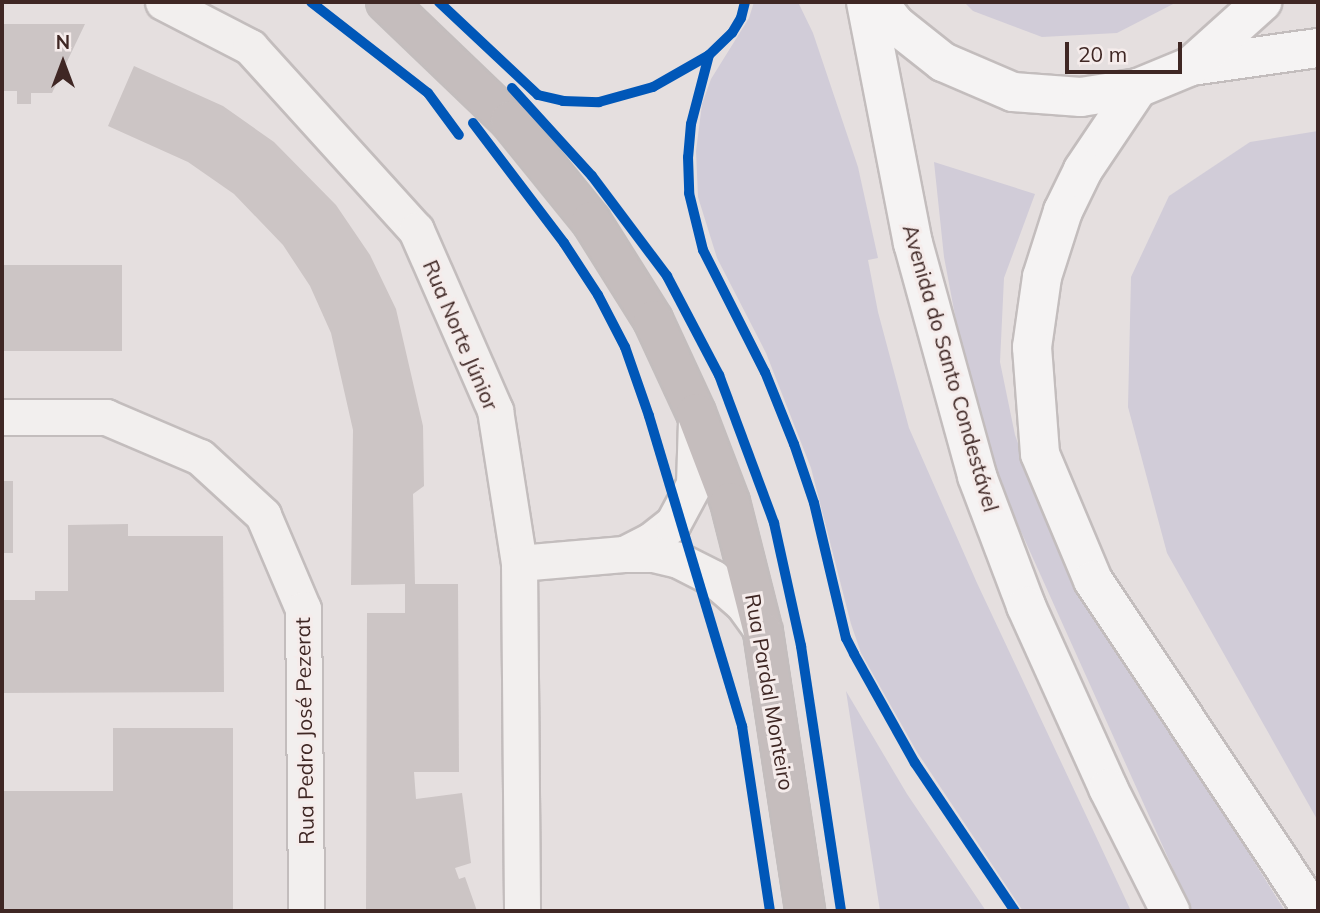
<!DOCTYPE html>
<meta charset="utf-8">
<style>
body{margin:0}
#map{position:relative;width:1320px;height:913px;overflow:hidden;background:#e5dfdf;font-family:Mulish,sans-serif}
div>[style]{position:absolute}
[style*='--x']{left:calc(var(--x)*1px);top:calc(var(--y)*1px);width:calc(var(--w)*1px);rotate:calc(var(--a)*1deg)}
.green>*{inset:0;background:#d1ccd8}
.building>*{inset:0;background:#ccc5c5}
.roads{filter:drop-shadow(2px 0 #c3bdbd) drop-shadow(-2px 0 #c3bdbd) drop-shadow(0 2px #c3bdbd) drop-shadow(0 -2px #c3bdbd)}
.street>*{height:35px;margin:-17.5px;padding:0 17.5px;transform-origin:17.5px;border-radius:17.5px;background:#f2efee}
.secondary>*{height:38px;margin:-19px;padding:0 19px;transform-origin:19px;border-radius:19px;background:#c5bdbd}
.primary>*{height:38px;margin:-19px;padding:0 19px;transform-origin:19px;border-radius:19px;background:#f5f3f3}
.highway>*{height:38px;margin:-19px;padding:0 19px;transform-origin:19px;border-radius:19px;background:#f5f3f3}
.cycleway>*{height:10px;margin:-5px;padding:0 5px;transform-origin:5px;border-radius:5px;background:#0057b8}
span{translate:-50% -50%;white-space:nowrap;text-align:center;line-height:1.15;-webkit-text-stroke:6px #f5eceb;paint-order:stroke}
.street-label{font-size:21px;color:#3f2724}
.frame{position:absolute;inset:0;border:4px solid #3f2724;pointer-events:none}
.north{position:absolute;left:28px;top:28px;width:70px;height:70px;-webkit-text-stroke:5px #f5eceb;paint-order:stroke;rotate:0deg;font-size:19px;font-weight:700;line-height:28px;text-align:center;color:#3f2724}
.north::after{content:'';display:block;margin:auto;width:24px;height:32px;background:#3f2724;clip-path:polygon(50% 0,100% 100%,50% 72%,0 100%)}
.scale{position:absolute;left:1065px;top:42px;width:117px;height:32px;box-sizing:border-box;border:4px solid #3f2724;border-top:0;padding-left:9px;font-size:21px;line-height:24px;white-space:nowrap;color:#3f2724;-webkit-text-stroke:5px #f5eceb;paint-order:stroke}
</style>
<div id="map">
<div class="green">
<div style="clip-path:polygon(754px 2px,798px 2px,813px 33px,858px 167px,878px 258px,868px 260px,878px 312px,909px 428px,977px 583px,1131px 911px,1023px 911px,917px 752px,861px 653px,851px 624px,811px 468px,766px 353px,717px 258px,698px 197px,696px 151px,702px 104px,711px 79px,749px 18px)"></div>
<div style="clip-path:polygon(964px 2px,1177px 2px,1117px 33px,1042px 37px,973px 11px)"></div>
<div style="clip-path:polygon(1318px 131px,1318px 821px,1167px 553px,1128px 407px,1131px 277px,1169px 196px,1250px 142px)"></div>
<div style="clip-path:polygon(934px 162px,1035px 194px,1004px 278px,1000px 362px,1015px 435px,1054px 541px,1285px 911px,1192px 911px,995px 474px,964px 363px,944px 257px)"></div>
<div style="clip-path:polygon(846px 691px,907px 794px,986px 911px,880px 911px)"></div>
</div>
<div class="building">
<div style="clip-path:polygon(2px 24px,85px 24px,52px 93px,31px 93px,31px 104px,17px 104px,17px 91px,2px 91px)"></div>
<div style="clip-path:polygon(134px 66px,223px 106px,274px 142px,336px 205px,370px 255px,396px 309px,423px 426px,424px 486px,413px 494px,415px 584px,458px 584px,459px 772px,414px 772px,416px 799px,462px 793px,471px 863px,455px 868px,459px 879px,465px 877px,477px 911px,366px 911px,367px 613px,405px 613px,405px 584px,351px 585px,353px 430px,331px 333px,310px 286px,283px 245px,234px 194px,188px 162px,108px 126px)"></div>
<div style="clip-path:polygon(2px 265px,122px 265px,122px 351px,2px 351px)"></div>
<div style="clip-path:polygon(2px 481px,13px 481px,13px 553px,2px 553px)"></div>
<div style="clip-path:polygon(128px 524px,128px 536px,223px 536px,224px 692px,2px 693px,2px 600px,35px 600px,35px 591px,68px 591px,68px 525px)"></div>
<div style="clip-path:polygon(113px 728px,233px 728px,233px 911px,2px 911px,2px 791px,113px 791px)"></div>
</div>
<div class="roads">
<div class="street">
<div style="--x:163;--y:2;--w:98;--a:27.3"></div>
<div style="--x:250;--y:47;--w:247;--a:47.8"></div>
<div style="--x:416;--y:230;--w:197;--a:66.3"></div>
<div style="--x:495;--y:410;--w:155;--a:81.1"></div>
<div style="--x:519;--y:563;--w:348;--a:89.5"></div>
<div style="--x:2;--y:417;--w:104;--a:0"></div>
<div style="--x:106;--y:417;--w:102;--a:23.1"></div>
<div style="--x:200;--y:457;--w:86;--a:42.6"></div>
<div style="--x:263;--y:515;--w:102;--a:66.9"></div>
<div style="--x:303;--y:609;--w:302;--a:89.4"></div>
<div style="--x:624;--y:554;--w:29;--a:-27"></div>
<div style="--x:650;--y:541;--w:29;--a:-38"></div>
<div style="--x:673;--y:523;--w:44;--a:-61.7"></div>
<div style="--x:694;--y:484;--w:65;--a:-88.2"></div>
<div style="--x:519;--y:563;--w:105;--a:-4.9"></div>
<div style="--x:624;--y:554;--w:29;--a:0"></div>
<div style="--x:653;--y:554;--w:26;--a:13"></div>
<div style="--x:678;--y:560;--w:39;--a:27"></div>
<div style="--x:713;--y:578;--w:38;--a:41"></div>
<div style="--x:742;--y:603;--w:36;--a:54"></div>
</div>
<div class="secondary">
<div style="--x:386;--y:2;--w:172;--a:43.8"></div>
<div style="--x:510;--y:121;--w:129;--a:51"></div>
<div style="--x:591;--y:221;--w:117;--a:57.9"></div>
<div style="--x:653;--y:320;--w:102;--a:65.2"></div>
<div style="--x:696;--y:413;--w:95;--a:69.1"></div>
<div style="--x:730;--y:502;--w:134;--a:75.8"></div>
<div style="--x:763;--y:632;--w:282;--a:81.4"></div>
</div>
<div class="primary">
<div style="--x:1191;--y:66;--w:128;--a:-8.1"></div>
</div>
<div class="highway">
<div style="--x:866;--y:2;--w:246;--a:79"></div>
<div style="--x:913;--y:243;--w:242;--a:74.6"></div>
<div style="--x:977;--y:476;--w:139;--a:69.3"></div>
<div style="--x:1026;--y:606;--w:200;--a:65.7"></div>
<div style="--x:1108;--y:788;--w:138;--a:63.2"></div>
<div style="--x:878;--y:2;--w:28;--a:52"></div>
<div style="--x:895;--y:24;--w:61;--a:38.4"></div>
<div style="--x:943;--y:62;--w:76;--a:23.2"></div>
<div style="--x:1013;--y:92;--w:68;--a:4.2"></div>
<div style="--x:1081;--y:97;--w:58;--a:-9"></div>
<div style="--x:1138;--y:88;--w:57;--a:-22.5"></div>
<div style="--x:1191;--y:66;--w:96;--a:-42"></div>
<div style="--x:1138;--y:88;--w:99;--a:123.9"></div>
<div style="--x:1083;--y:170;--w:46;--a:116"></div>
<div style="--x:1063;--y:211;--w:69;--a:107.7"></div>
<div style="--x:1042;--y:277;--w:71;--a:98.1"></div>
<div style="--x:1032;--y:347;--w:107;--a:85.7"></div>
<div style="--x:1040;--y:454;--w:137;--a:67.2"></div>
<div style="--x:1093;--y:580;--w:397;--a:56.4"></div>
</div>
</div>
<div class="cycleway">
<div style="--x:311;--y:2;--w:148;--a:37.9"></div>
<div style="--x:428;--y:93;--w:52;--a:53.6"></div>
<div style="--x:439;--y:2;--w:136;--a:43.2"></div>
<div style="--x:538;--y:95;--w:26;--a:13"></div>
<div style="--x:563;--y:101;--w:36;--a:2"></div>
<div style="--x:599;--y:102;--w:56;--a:-15.5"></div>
<div style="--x:653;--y:87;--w:64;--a:-29.7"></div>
<div style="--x:709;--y:55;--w:32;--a:-44"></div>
<div style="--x:732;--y:33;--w:17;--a:-59"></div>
<div style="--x:741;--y:18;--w:16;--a:-76"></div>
<div style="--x:709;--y:55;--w:71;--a:104.6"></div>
<div style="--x:691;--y:124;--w:33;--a:95"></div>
<div style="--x:688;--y:157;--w:36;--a:88"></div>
<div style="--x:689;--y:193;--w:59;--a:76.2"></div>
<div style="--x:703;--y:250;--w:137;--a:63.1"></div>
<div style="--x:765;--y:372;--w:78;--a:68.1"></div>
<div style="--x:794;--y:444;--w:62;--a:71.3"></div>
<div style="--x:814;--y:503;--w:139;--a:76.7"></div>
<div style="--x:846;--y:638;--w:18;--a:63"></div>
<div style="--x:854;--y:654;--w:125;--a:60.8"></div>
<div style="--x:915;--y:763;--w:179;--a:56"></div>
<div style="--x:512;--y:88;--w:119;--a:47.7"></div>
<div style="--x:592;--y:176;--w:125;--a:53.1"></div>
<div style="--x:667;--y:276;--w:112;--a:62.3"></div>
<div style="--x:719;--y:375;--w:158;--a:69.6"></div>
<div style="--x:774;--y:523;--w:126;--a:77.6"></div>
<div style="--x:801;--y:646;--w:268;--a:81.4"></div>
<div style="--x:473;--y:123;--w:151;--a:52.8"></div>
<div style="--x:564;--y:243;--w:62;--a:56.8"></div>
<div style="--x:598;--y:295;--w:59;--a:62.6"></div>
<div style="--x:625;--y:347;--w:73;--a:70.8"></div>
<div style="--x:649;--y:416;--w:324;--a:73.3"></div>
<div style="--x:742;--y:726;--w:187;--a:81.4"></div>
</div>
<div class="street-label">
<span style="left:461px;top:335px;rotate:67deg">Rua Norte Júnior</span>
<span style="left:951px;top:368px;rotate:74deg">Avenida do Santo Condestável</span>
<span style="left:770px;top:692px;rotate:80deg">Rua Pardal Monteiro</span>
<span style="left:304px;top:731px;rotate:-91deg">Rua Pedro José Pezerat</span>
</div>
<div class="frame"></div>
<div class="north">N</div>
<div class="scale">20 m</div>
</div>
